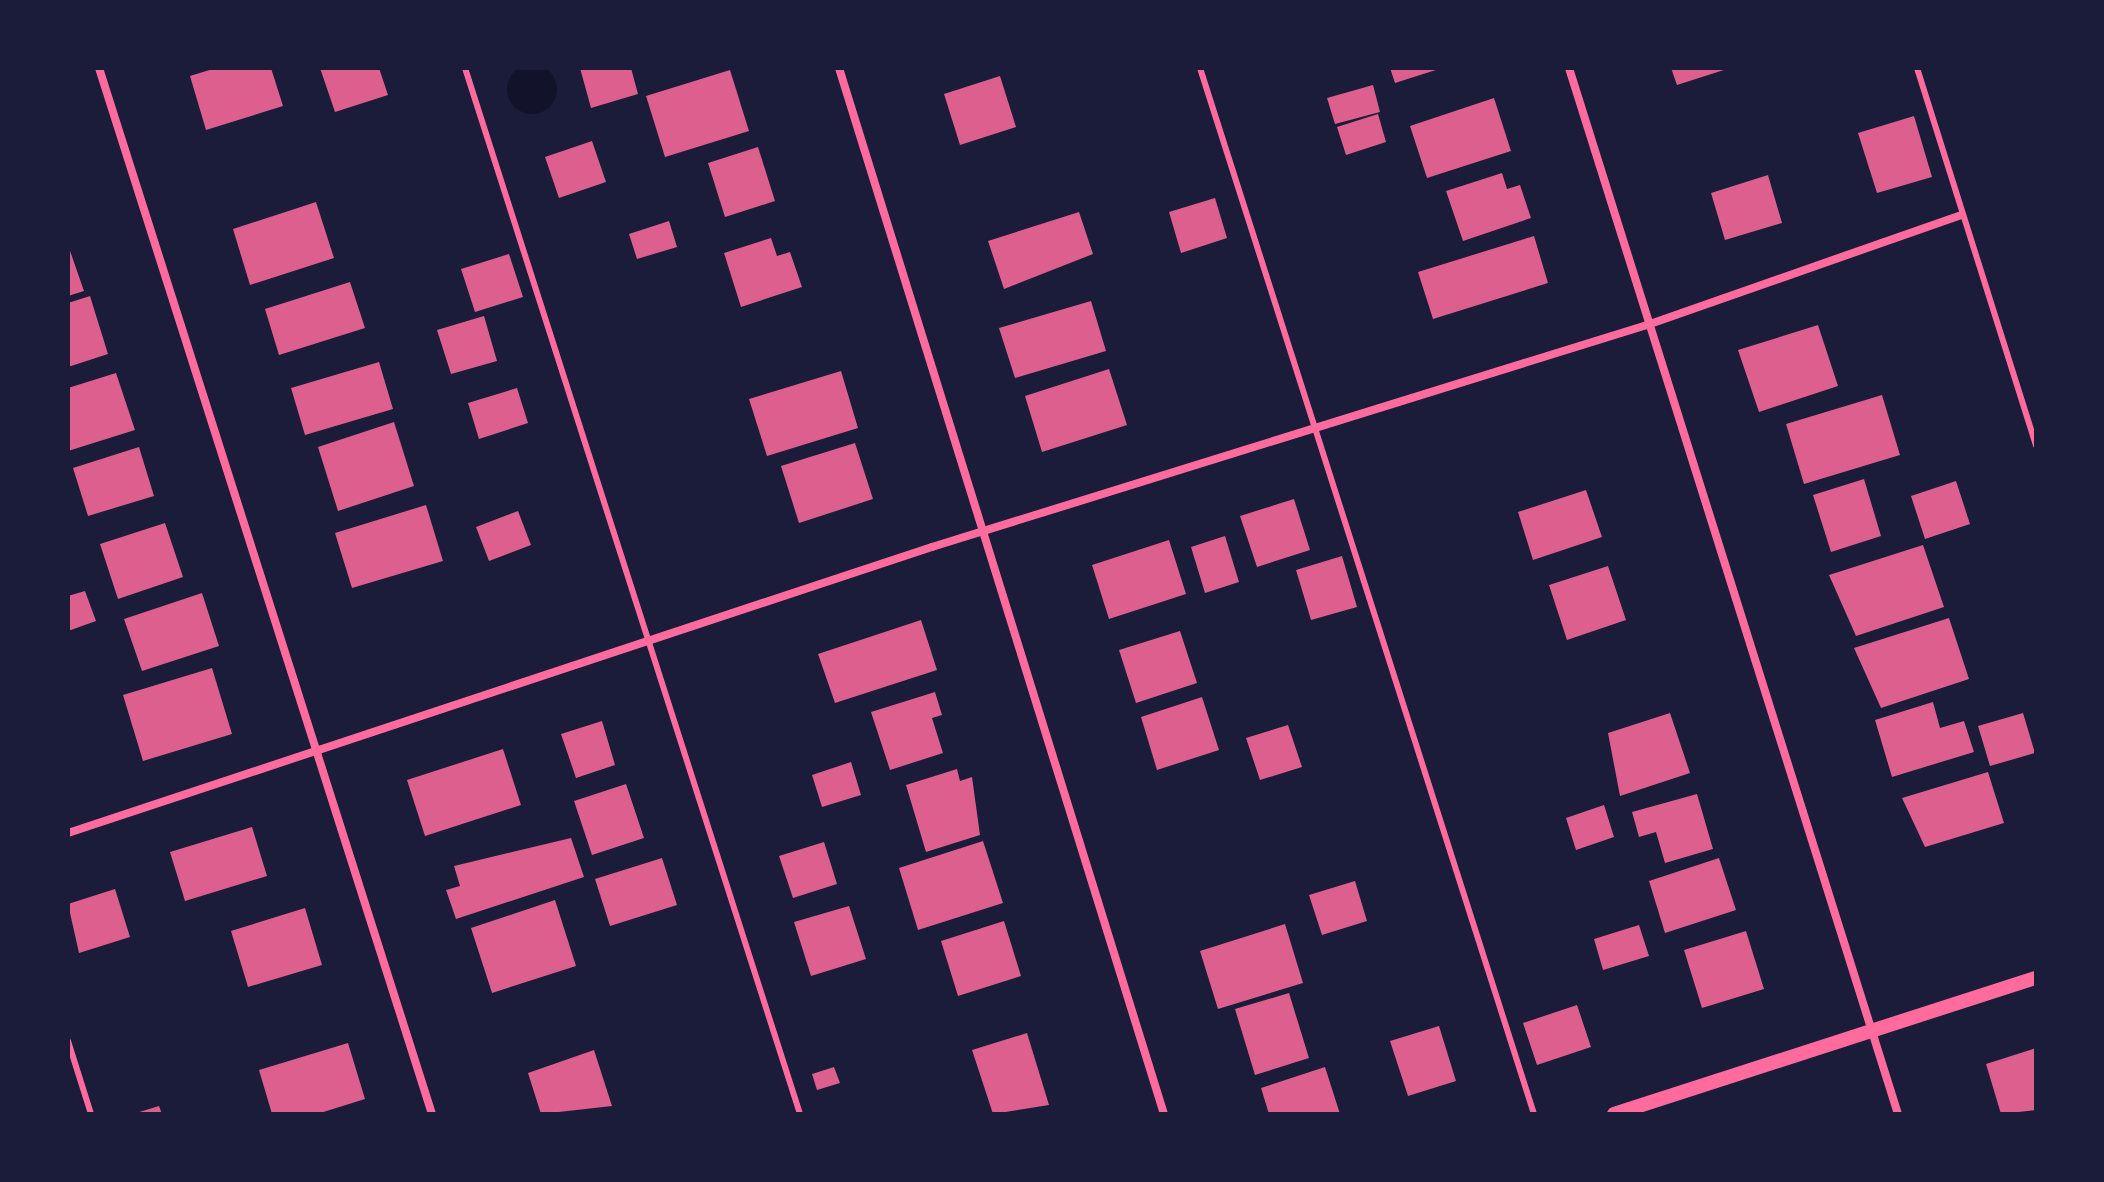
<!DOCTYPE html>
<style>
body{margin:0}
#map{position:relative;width:2104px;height:1182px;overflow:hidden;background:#1b1b3a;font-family:Figtree,sans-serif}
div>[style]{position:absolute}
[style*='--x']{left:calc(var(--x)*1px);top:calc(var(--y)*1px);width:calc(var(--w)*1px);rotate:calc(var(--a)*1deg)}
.water>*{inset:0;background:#12122b}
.round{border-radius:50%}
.building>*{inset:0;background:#dd5f8e}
.service>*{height:6px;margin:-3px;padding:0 3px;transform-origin:3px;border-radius:3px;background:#ff6b9d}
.minor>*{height:8px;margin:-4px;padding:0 4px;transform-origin:4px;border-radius:4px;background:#ff6b9d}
.tertiary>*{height:14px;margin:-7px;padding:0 7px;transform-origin:7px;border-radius:7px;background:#ff6b9d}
span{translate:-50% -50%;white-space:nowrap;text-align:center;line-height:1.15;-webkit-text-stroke:8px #1b1b3a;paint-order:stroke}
.frame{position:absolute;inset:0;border:70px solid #1b1b3a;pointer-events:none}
</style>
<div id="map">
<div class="water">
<div class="round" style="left:507px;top:64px;width:50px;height:50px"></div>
</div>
<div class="building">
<div style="clip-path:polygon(216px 68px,271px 68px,283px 106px,206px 130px,190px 76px)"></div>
<div style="clip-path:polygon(320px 68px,379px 68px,388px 95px,335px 112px)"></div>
<div style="clip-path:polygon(580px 68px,631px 68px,638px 94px,591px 108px)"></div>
<div style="clip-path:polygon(1390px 68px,1439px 68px,1439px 69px,1395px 83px)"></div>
<div style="clip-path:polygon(1671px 68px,1727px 68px,1727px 69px,1677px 85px)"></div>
<div style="clip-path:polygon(730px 70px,749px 131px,665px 157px,646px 96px)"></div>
<div style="clip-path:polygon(1000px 76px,1016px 127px,960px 145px,944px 94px)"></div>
<div style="clip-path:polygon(1373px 85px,1380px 112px,1335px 124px,1327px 98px)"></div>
<div style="clip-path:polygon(1494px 98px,1511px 151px,1427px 178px,1410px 126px)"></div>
<div style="clip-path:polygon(1378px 114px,1386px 142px,1346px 155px,1337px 127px)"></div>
<div style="clip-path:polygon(1914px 116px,1932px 177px,1877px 193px,1858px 133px)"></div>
<div style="clip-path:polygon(592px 141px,606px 182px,559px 198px,545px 157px)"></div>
<div style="clip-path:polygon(758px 147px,775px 201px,725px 217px,708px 163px)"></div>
<div style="clip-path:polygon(1502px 173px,1507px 189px,1520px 185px,1531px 218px,1463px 241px,1446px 191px)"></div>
<div style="clip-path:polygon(1768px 175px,1782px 223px,1725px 240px,1711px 193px)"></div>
<div style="clip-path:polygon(1215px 198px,1227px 238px,1181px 253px,1169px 212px)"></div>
<div style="clip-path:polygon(316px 202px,334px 258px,250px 285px,233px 229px)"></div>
<div style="clip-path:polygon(1079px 212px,1093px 254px,1004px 289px,988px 241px)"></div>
<div style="clip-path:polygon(669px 221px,677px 247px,637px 259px,629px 234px)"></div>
<div style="clip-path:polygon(1534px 236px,1548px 283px,1433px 319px,1418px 272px)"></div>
<div style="clip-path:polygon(771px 238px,777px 256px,790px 252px,802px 287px,741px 307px,724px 253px)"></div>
<div style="clip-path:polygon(68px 245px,84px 291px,68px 296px)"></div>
<div style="clip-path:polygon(509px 254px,523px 297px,475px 312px,461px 269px)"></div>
<div style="clip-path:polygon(350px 282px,365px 328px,279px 355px,265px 309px)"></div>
<div style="clip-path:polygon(90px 296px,108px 354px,68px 367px,68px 303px)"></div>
<div style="clip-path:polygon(1091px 301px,1106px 351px,1015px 378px,999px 328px)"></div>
<div style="clip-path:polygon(484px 316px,497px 361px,451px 374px,437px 330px)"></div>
<div style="clip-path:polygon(1818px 325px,1838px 386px,1759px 412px,1738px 350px)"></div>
<div style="clip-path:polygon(379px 362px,393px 409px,305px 435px,291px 388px)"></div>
<div style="clip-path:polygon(1109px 369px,1127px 425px,1042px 452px,1025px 396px)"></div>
<div style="clip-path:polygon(841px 371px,858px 428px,767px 456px,749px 399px)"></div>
<div style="clip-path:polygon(116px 373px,135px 430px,68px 451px,68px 388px)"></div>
<div style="clip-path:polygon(517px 388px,528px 423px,479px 439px,468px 403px)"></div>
<div style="clip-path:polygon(1882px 395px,1900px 455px,1804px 484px,1786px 424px)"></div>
<div style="clip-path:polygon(394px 422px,414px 486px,338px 511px,318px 447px)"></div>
<div style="clip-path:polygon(855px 443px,873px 499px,799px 523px,781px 466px)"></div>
<div style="clip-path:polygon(139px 447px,154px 496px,88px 516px,73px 468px)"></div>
<div style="clip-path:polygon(1864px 479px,1881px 536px,1831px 552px,1813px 495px)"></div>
<div style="clip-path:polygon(1956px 481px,1970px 524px,1925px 539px,1911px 496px)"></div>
<div style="clip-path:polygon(1586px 490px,1602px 537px,1533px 560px,1518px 512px)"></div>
<div style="clip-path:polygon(1294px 499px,1310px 550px,1257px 567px,1240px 516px)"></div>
<div style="clip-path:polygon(426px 505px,443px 561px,352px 588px,335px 533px)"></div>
<div style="clip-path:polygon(518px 511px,531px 545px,489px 561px,476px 527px)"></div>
<div style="clip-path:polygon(165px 523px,183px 577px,118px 599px,100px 544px)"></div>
<div style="clip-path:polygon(1225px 536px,1239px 582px,1205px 593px,1191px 547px)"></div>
<div style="clip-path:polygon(1169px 540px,1186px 594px,1109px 619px,1092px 565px)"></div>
<div style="clip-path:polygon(1923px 545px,1944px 607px,1856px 636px,1829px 575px)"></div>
<div style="clip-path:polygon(1342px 556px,1357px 607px,1311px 620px,1296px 570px)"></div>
<div style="clip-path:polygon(1608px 566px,1626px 620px,1567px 640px,1549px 585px)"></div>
<div style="clip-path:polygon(85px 591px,96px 621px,68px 631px,68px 596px)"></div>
<div style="clip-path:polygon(202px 593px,219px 646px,142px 671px,124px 619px)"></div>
<div style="clip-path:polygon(1949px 618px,1969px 679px,1881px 708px,1854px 648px)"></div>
<div style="clip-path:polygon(921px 620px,937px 670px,835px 703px,818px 654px)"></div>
<div style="clip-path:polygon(1180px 631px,1197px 683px,1136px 703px,1119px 650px)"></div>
<div style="clip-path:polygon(212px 668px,232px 734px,143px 761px,123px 695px)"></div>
<div style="clip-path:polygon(935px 692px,942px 715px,932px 718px,943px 753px,890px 770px,871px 712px)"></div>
<div style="clip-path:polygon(1202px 697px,1219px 750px,1157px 770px,1141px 717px)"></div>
<div style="clip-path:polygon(1933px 702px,1940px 728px,1964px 721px,1974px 752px,1892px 777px,1875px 720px)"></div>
<div style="clip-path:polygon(1670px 713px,1690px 773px,1620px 796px,1608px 733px)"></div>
<div style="clip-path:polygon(2023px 713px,2035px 753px,1990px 766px,1978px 726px)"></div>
<div style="clip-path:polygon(602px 721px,615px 765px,576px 778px,561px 734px)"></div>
<div style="clip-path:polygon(1288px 725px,1302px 767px,1260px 780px,1246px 738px)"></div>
<div style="clip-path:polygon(503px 749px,521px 805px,425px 836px,407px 780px)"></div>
<div style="clip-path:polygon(851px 762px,861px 795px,822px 807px,812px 775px)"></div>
<div style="clip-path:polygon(957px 769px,960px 781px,972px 777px,980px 835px,926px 852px,906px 785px)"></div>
<div style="clip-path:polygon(1988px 772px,2004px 823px,1925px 847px,1902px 798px)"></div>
<div style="clip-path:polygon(626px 784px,644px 838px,592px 855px,574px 801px)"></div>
<div style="clip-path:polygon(1697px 794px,1713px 849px,1665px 863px,1656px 832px,1639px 837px,1632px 812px)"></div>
<div style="clip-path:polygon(1604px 805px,1614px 837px,1576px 850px,1566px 818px)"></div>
<div style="clip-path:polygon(252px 827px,267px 876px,185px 901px,170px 852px)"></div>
<div style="clip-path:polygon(571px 838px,584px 877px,456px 919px,446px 890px,460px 886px,454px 866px)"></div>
<div style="clip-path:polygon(983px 841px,1003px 903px,918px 930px,899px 868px)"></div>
<div style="clip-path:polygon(824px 842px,837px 884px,793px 898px,779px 856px)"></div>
<div style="clip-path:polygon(662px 858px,677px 905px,610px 926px,595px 879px)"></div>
<div style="clip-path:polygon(1719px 858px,1736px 910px,1665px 933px,1649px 881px)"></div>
<div style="clip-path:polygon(1355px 881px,1367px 921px,1322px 935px,1309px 895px)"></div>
<div style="clip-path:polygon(115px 889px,130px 937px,79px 953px,68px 904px)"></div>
<div style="clip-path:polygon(555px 900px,576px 966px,492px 993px,471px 928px)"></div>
<div style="clip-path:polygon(849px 906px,866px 959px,811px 976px,794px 922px)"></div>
<div style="clip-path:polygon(305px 908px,322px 965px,248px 987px,231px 931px)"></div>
<div style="clip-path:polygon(1004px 921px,1021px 976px,958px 996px,941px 941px)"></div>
<div style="clip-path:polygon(1285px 924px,1303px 983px,1218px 1009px,1200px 951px)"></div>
<div style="clip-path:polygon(1639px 925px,1649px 956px,1603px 970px,1594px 939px)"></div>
<div style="clip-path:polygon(1746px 931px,1764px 989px,1702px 1008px,1684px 950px)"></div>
<div style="clip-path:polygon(1289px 993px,1309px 1058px,1255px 1075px,1235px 1009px)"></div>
<div style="clip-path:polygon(1577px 1005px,1591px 1047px,1537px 1065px,1523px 1023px)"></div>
<div style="clip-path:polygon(1439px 1026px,1456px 1081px,1408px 1096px,1390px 1041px)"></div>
<div style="clip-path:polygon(1027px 1033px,1049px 1105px,993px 1114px,972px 1050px)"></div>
<div style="clip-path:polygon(348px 1043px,365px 1099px,317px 1114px,272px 1114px,259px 1070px)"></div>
<div style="clip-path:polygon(2036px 1048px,2036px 1110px,2001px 1114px,1986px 1064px)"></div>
<div style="clip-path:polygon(594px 1050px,612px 1106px,541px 1114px,528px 1073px)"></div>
<div style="clip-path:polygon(834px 1067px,840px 1083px,817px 1090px,812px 1074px)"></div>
<div style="clip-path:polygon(1325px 1067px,1340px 1114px,1269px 1114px,1261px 1088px)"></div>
<div style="clip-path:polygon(159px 1106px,162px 1114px,136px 1114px,136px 1113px)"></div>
</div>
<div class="service">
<div style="--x:465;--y:68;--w:1098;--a:72.24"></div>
<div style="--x:1200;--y:68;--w:1098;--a:72.29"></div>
<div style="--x:1917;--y:68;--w:396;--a:72.5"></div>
<div style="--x:68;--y:1041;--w:77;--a:72.5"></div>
</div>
<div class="minor">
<div style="--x:99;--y:68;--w:1098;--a:72.34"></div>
<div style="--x:839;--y:68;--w:1095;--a:72.74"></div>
<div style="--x:1569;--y:68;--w:1097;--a:72.54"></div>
<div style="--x:68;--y:833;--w:910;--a:-18.32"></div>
<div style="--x:932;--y:547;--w:752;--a:-17.25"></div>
<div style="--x:1650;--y:324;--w:330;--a:-19.3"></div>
</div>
<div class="tertiary">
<div style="--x:1614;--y:1114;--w:443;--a:-17.9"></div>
</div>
<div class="frame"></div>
</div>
